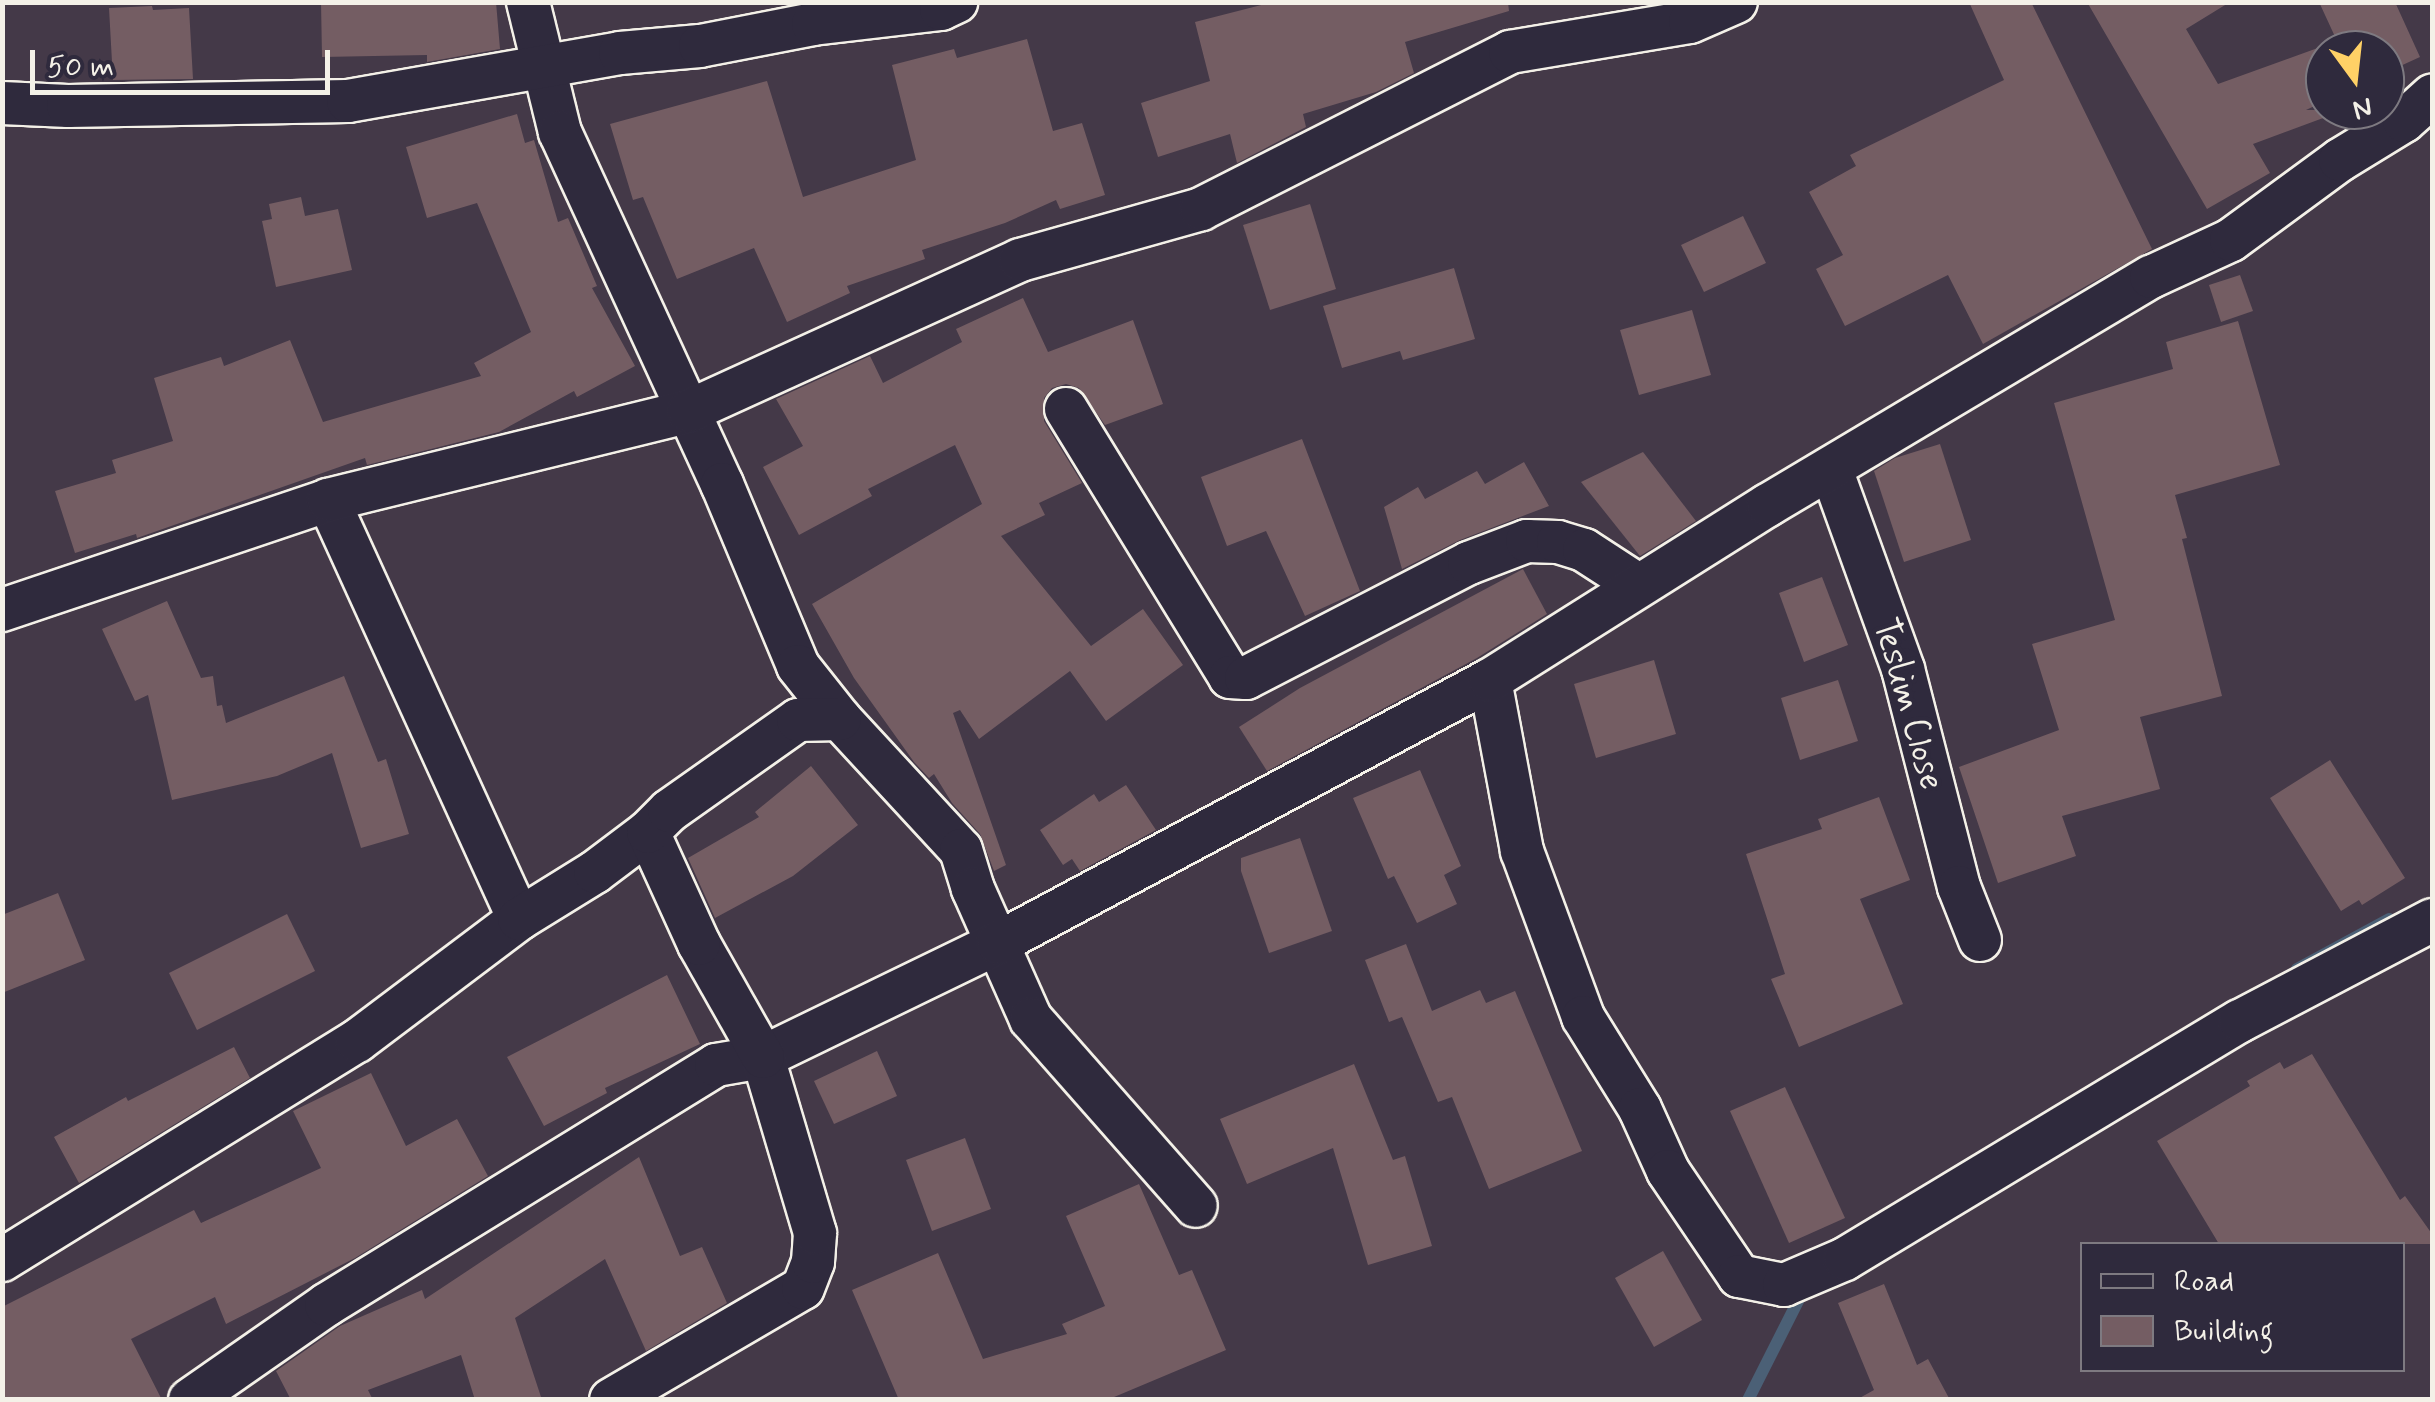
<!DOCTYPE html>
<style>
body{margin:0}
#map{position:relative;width:2435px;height:1402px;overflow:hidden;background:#443948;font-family:Mynerve,sans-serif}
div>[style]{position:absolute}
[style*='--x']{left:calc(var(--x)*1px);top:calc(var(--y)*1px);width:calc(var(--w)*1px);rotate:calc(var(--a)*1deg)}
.stream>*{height:12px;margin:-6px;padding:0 6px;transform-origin:6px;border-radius:6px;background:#4b6076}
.building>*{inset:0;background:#745d63}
.roads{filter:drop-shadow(2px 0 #f4f1e8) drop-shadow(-2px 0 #f4f1e8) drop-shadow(0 2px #f4f1e8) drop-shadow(0 -2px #f4f1e8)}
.street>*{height:42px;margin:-21px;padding:0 21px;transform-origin:21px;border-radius:21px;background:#2f2a3d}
span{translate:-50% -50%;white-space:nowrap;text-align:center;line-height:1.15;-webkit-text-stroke:9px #2f2a3d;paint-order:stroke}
.street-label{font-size:35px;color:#f4f1e8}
.frame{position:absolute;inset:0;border:5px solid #f4f1e8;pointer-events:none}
.legend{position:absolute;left:2080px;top:1242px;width:325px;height:130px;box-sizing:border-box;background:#2f2a3d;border:2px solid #7e7a81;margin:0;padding:12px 18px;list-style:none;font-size:30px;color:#f4f1e8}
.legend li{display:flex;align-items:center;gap:20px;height:50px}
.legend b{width:50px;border:2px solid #7e7a81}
.north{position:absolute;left:2305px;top:30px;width:100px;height:100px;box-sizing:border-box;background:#2f2a3d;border:2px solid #7e7a81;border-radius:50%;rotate:165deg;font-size:28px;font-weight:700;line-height:40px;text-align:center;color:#f4f1e8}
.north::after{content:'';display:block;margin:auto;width:35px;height:45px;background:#ffd166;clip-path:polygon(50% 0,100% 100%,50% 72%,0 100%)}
.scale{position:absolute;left:30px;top:50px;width:300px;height:45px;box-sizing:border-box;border:5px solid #f4f1e8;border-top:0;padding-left:12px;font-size:30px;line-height:35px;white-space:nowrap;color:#f4f1e8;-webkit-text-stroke:8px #2f2a3d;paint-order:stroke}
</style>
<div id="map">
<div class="stream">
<div style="--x:2297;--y:969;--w:105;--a:-28.5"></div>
<div style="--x:1748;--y:1400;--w:124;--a:-63.2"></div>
</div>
<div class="building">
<div style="clip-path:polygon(321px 2px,496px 2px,500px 49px,427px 62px,427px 55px,322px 57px)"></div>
<div style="clip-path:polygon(1273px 2px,1508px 2px,1509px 11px,1405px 42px,1414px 73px,1376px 92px,1303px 114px,1306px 127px,1237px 163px,1230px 134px,1158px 157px,1141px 103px,1210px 81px,1195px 22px)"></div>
<div style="clip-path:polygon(1969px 2px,2031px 2px,2152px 249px,1983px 344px,1948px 275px,1845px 326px,1816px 269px,1843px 255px,1809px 192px,1856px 166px,1850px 155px,2004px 80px)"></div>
<div style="clip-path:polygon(2087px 2px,2230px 2px,2186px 29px,2218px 84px,2337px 41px,2319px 2px,2395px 2px,2420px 57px,2385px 73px,2385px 50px,2325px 50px,2325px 101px,2306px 110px,2334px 110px,2334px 114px,2253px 144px,2270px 173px,2207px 209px)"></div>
<div style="clip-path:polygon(152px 6px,153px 10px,189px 8px,193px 79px,113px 80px,109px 8px)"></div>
<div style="clip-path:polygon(1027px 39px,1053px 131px,1082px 123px,1105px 195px,1060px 209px,1056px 200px,1005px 223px,922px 250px,925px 259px,847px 286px,850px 293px,787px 322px,754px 248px,677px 279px,643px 197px,633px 200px,610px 124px,767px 81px,803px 197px,916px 160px,892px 65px,954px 49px,957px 58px)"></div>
<div style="clip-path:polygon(517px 114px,525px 143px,534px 140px,558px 222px,568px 218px,597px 286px,592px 288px,635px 366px,577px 397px,574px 391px,499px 432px,367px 465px,365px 458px,137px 538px,136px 534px,75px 553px,55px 491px,116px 473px,112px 460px,173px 441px,154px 378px,221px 357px,224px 366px,290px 340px,323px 422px,481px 376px,474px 363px,531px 332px,477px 203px,427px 218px,406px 147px)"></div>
<div style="clip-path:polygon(301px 197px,305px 216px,338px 209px,352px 270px,276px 287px,262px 221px,272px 219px,269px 204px)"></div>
<div style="clip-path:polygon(1310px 204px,1336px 289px,1270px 310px,1243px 225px)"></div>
<div style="clip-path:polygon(1743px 216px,1766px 263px,1704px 292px,1681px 245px)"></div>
<div style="clip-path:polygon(1454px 268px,1475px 339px,1403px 360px,1400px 351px,1342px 368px,1323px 306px)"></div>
<div style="clip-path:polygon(2240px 275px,2253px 311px,2221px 322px,2209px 285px)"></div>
<div style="clip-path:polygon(1023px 298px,1048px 352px,1133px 320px,1163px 404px,1105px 425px,1079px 388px,1066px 384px,1052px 388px,1044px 398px,1044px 421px,1082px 483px,1039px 503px,1045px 515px,1001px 536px,1091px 646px,1143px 609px,1183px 665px,1106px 721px,1070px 671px,979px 739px,960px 710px,953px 713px,1006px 865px,994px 871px,980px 834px,952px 803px,934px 774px,929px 778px,914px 762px,854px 678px,812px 604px,982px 504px,955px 445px,868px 489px,872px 496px,799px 535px,763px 467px,803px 446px,776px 399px,870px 356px,883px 383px,962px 342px,956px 329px)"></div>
<div style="clip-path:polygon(1692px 310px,1711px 375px,1639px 395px,1620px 330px)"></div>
<div style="clip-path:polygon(2238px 321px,2280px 465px,2175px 495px,2187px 538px,2182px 539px,2222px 696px,2140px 717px,2160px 789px,2062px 816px,2076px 856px,1998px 883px,1959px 767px,2059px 730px,2032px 644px,2115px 620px,2054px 403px,2173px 369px,2166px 342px)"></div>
<div style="clip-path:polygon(1302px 439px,1360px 591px,1305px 616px,1266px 531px,1227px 546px,1201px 477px)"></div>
<div style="clip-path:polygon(1940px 444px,1971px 540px,1904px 562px,1874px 471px,1895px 458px)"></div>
<div style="clip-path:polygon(1643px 452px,1696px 521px,1640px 556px,1581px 482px)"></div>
<div style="clip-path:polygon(1524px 462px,1549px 506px,1460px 540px,1402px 569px,1384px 507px,1418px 487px,1425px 499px,1477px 471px,1485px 484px)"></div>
<div style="clip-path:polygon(1523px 569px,1547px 614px,1477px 658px,1267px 771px,1239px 727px,1300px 688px)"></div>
<div style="clip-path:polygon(1822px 577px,1848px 645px,1804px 662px,1779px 593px)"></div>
<div style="clip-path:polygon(167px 601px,201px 678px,213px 676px,217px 706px,222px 705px,226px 723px,344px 676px,378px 762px,386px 759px,409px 834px,361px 848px,332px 753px,277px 776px,172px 800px,148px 695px,135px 701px,102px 629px)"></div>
<div style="clip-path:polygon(1654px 660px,1676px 734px,1596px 758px,1574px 684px)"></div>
<div style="clip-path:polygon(1838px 680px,1858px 741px,1800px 760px,1781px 698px)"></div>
<div style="clip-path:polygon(2330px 760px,2405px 878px,2362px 905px,2359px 900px,2341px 911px,2270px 798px)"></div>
<div style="clip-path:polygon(811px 766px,858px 825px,793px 876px,715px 918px,688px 858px,759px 817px,755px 812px)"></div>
<div style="clip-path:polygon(1420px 770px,1461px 866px,1444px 875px,1457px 904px,1417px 923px,1394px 876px,1388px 879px,1353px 798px)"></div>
<div style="clip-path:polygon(1126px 785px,1156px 830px,1080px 871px,1072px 859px,1063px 865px,1040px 830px,1094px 794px,1099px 802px)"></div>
<div style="clip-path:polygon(1879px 797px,1910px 880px,1860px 899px,1903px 1004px,1799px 1047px,1771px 979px,1785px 974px,1746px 854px,1822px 829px,1818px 819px)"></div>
<div style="clip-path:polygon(1300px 838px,1332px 931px,1269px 953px,1241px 871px,1241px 858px)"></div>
<div style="clip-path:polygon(58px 893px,85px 960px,2px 993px,2px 915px)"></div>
<div style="clip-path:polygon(287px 914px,315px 971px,197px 1030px,169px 973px)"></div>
<div style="clip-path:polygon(1406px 944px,1432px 1011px,1480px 990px,1486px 1003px,1515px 991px,1582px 1151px,1489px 1189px,1452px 1097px,1438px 1102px,1402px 1017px,1389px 1022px,1365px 960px)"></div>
<div style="clip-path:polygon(667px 975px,700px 1044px,605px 1088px,607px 1093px,544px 1126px,507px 1057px)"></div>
<div style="clip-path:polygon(234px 1047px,250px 1078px,79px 1183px,54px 1137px,126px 1097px,128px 1101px)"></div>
<div style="clip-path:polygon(877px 1051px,897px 1096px,834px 1124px,814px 1081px)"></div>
<div style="clip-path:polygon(2312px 1054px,2400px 1200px,2405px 1196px,2432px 1234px,2432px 1244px,2219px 1244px,2157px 1141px,2250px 1086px,2247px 1081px,2280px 1062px,2284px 1069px)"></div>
<div style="clip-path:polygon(1354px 1064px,1393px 1160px,1405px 1156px,1432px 1246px,1368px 1265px,1333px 1148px,1247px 1184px,1220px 1119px)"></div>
<div style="clip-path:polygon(371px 1073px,406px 1146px,457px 1119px,488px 1176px,355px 1258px,226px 1324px,215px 1297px,131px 1339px,162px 1400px,2px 1400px,2px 1307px,194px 1210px,201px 1223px,321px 1168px,293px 1111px)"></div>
<div style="clip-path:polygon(1785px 1087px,1845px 1218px,1789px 1243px,1730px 1111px)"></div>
<div style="clip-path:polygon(965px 1138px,991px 1209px,932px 1231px,906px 1160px)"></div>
<div style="clip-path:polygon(639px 1157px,680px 1256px,702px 1247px,727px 1303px,646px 1351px,605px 1259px,515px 1318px,542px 1400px,475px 1400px,461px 1355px,368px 1390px,373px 1400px,291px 1400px,276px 1371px,340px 1326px,422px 1290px,425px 1299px)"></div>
<div style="clip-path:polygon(1139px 1184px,1179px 1275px,1192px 1270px,1226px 1350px,1107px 1400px,899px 1400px,852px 1290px,938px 1253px,983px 1359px,1067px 1334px,1062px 1324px,1105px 1306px,1066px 1216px)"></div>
<div style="clip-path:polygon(1663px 1251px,1702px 1320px,1654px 1347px,1615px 1278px)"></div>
<div style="clip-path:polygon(1884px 1284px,1917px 1365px,1928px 1359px,1950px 1400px,1856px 1400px,1874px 1390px,1838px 1303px)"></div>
</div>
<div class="roads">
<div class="street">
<div style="--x:528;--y:2;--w:134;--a:76.2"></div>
<div style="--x:560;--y:132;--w:387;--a:65.3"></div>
<div style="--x:722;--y:484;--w:197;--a:67.3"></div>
<div style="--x:798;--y:666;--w:68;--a:51.6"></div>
<div style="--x:840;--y:719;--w:178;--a:47.3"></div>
<div style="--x:961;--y:850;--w:41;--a:72.9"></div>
<div style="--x:973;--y:889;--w:142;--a:66"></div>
<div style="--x:1031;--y:1019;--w:249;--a:48.6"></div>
<div style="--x:2;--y:103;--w:66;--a:2.6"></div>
<div style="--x:68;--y:106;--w:280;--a:-1"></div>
<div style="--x:348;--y:101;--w:276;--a:-10"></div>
<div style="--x:620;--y:53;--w:80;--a:-5"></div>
<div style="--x:700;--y:46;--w:115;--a:-11"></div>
<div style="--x:813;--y:24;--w:129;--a:-6.7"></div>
<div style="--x:941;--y:9;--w:17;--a:-25"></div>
<div style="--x:1066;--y:409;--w:314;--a:58.5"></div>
<div style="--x:1230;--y:677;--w:16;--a:4"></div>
<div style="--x:1246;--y:678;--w:251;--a:-27.3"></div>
<div style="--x:1469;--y:563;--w:62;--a:-20.8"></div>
<div style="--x:1527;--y:541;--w:31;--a:2"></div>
<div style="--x:1558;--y:542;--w:27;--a:17"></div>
<div style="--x:1584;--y:550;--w:64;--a:32.9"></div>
<div style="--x:1831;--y:469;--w:213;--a:70.2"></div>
<div style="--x:1903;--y:669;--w:225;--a:75.6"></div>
<div style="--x:1959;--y:887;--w:57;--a:68.4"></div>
<div style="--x:328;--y:500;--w:460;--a:65.5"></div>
<div style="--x:2;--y:610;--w:344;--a:-18.6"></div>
<div style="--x:328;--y:500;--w:372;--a:-13.8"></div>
<div style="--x:689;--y:411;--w:364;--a:-24.5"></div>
<div style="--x:1020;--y:260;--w:188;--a:-15.7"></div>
<div style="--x:1201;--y:209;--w:347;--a:-26.9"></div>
<div style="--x:1510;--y:52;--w:182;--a:-9.5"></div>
<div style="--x:1690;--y:22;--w:50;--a:-23.5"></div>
<div style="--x:1490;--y:680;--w:174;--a:79.4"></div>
<div style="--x:1522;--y:851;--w:177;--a:69.8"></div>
<div style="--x:1583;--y:1017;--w:108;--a:58.2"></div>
<div style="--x:1640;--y:1109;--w:68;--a:65.7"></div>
<div style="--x:1668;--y:1171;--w:127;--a:55.9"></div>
<div style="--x:1739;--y:1276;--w:46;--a:11.3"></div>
<div style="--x:1784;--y:1285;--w:66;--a:-23.1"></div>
<div style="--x:1845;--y:1259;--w:461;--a:-31.1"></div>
<div style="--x:2240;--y:1021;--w:217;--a:-27.7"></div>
<div style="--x:2;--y:1260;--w:417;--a:-31.7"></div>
<div style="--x:357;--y:1041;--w:203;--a:-37"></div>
<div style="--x:519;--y:919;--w:89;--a:-31.7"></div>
<div style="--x:595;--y:872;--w:66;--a:-37"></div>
<div style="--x:190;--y:1400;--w:166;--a:-34.9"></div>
<div style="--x:326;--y:1305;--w:458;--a:-31.6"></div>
<div style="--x:716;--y:1065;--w:48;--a:-9.7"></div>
<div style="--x:763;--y:1057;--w:261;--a:-25.9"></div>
<div style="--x:998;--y:943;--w:558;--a:-28.13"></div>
<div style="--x:1490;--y:680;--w:328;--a:-32.2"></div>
<div style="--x:1768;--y:505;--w:446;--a:-30.8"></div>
<div style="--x:2151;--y:277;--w:88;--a:-24.8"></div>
<div style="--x:2231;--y:240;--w:135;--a:-36.3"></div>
<div style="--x:2340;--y:160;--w:75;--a:-31.4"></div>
<div style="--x:2404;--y:121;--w:38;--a:-42"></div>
<div style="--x:611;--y:1400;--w:222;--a:-30.3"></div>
<div style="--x:803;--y:1288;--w:28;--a:-69"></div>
<div style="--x:813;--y:1262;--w:29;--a:-86"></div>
<div style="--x:815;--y:1233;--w:184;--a:-106.5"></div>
<div style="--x:763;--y:1057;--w:130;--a:-119.5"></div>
<div style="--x:699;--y:944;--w:123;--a:-114.5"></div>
<div style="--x:648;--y:832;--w:30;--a:-45"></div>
<div style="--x:669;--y:811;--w:158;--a:-35.2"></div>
<div style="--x:798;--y:720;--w:42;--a:-1.4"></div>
</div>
</div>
<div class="street-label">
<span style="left:1908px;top:704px;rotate:74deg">Teslim Close</span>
</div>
<div class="frame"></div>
<ul class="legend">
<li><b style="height:12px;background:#2f2a3d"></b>Road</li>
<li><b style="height:28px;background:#745d63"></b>Building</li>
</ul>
<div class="north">N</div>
<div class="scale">50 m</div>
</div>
